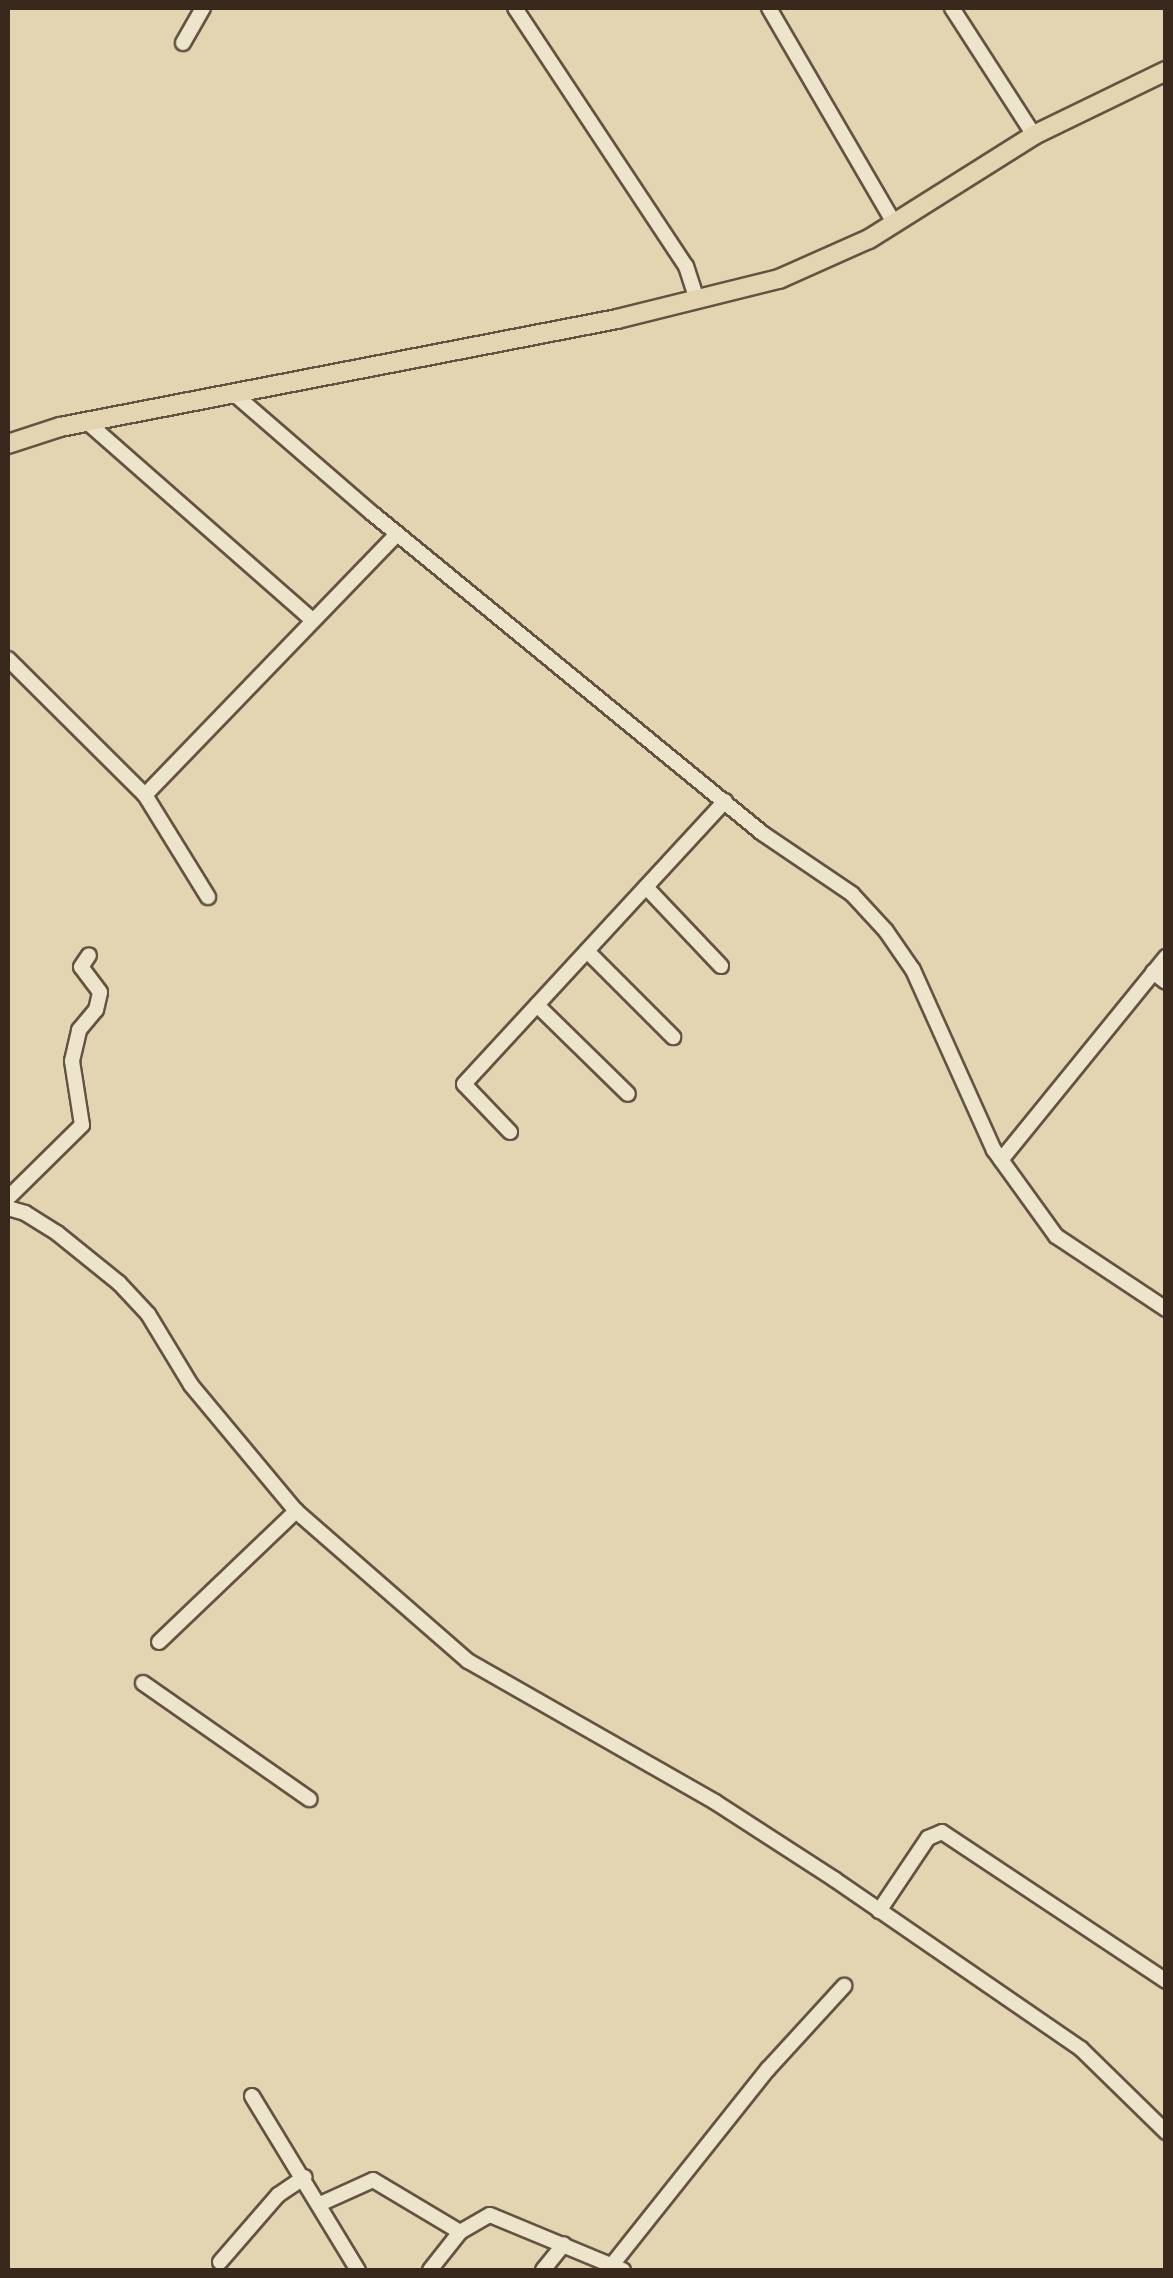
<!DOCTYPE html>
<style>
body{margin:0}
#map{position:relative;width:1173px;height:2278px;overflow:hidden;background:#e3d5b1;font-family:"EB Garamond",serif}
div>[style]{position:absolute}
[style*='--x']{left:calc(var(--x)*1px);top:calc(var(--y)*1px);width:calc(var(--w)*1px);rotate:calc(var(--a)*1deg)}
.roads{filter:drop-shadow(2px 0 #645341) drop-shadow(-2px 0 #645341) drop-shadow(0 2px #645341) drop-shadow(0 -2px #645341)}
.minor>*{height:14px;margin:-7px;padding:0 7px;transform-origin:7px;border-radius:7px;background:#ede4cc}
.major>*{height:18px;margin:-9px;padding:0 9px;transform-origin:9px;border-radius:9px;background:#e3d5b1}
span{translate:-50% -50%;white-space:nowrap;text-align:center;line-height:1.15;-webkit-text-stroke:8px #ede4cc;paint-order:stroke}
.frame{position:absolute;inset:0;border:10px solid #39281c;pointer-events:none}
</style>
<div id="map">
<div class="roads">
<div class="minor">
<div style="--x:515;--y:8;--w:310;--a:56.5"></div>
<div style="--x:686;--y:266;--w:35;--a:72"></div>
<div style="--x:769;--y:8;--w:249;--a:59.8"></div>
<div style="--x:952;--y:8;--w:151;--a:57.2"></div>
<div style="--x:183;--y:43;--w:40;--a:-60.3"></div>
<div style="--x:232;--y:392;--w:186;--a:40.9"></div>
<div style="--x:373;--y:514;--w:503;--a:39.35"></div>
<div style="--x:762;--y:833;--w:109;--a:34.1"></div>
<div style="--x:852;--y:894;--w:50;--a:47.4"></div>
<div style="--x:886;--y:931;--w:47;--a:55.3"></div>
<div style="--x:913;--y:970;--w:197;--a:65.8"></div>
<div style="--x:994;--y:1150;--w:106;--a:54.2"></div>
<div style="--x:1056;--y:1236;--w:132;--a:33.6"></div>
<div style="--x:87;--y:422;--w:300;--a:41.3"></div>
<div style="--x:8;--y:659;--w:193;--a:44.8"></div>
<div style="--x:145;--y:795;--w:120;--a:58.3"></div>
<div style="--x:145;--y:795;--w:363;--a:-46"></div>
<div style="--x:646;--y:887;--w:109;--a:46.5"></div>
<div style="--x:587;--y:951;--w:122;--a:45"></div>
<div style="--x:1153;--y:972;--w:16;--a:38"></div>
<div style="--x:537;--y:1005;--w:127;--a:44.4"></div>
<div style="--x:510;--y:1132;--w:66;--a:-133.8"></div>
<div style="--x:464;--y:1084;--w:385;--a:-47.3"></div>
<div style="--x:1001;--y:1160;--w:262;--a:-50.9"></div>
<div style="--x:8;--y:1198;--w:104;--a:-44.6"></div>
<div style="--x:82;--y:1125;--w:65;--a:-98.9"></div>
<div style="--x:72;--y:1061;--w:32;--a:-77"></div>
<div style="--x:79;--y:1030;--w:26;--a:-50"></div>
<div style="--x:96;--y:1010;--w:18;--a:-77"></div>
<div style="--x:100;--y:992;--w:31;--a:-127"></div>
<div style="--x:81;--y:967;--w:14;--a:-56"></div>
<div style="--x:8;--y:1208;--w:18;--a:16"></div>
<div style="--x:25;--y:1213;--w:38;--a:32"></div>
<div style="--x:57;--y:1233;--w:80;--a:38.9"></div>
<div style="--x:119;--y:1283;--w:42;--a:46.9"></div>
<div style="--x:148;--y:1314;--w:83;--a:58.8"></div>
<div style="--x:191;--y:1385;--w:164;--a:50.2"></div>
<div style="--x:159;--y:1642;--w:190;--a:-43.7"></div>
<div style="--x:296;--y:1511;--w:228;--a:41.1"></div>
<div style="--x:468;--y:1661;--w:284;--a:29.7"></div>
<div style="--x:715;--y:1802;--w:142;--a:32.9"></div>
<div style="--x:834;--y:1879;--w:300;--a:34.5"></div>
<div style="--x:1081;--y:2049;--w:119;--a:44.3"></div>
<div style="--x:143;--y:1683;--w:203;--a:34.9"></div>
<div style="--x:879;--y:1911;--w:88;--a:-56.1"></div>
<div style="--x:928;--y:1838;--w:15;--a:-23"></div>
<div style="--x:942;--y:1832;--w:269;--a:33.6"></div>
<div style="--x:252;--y:2096;--w:204;--a:58.7"></div>
<div style="--x:320;--y:2204;--w:58;--a:-24.4"></div>
<div style="--x:373;--y:2180;--w:101;--a:30.9"></div>
<div style="--x:220;--y:2262;--w:89;--a:-49.1"></div>
<div style="--x:278;--y:2195;--w:32;--a:-34"></div>
<div style="--x:430;--y:2270;--w:48;--a:-51.7"></div>
<div style="--x:460;--y:2232;--w:34;--a:-30"></div>
<div style="--x:490;--y:2215;--w:144;--a:22.5"></div>
<div style="--x:543;--y:2270;--w:33;--a:-51"></div>
<div style="--x:608;--y:2270;--w:257;--a:-51.5"></div>
<div style="--x:768;--y:2069;--w:113;--a:-47.5"></div>
</div>
<div class="major">
<div style="--x:8;--y:444;--w:55;--a:-18.1"></div>
<div style="--x:60;--y:427;--w:567;--a:-10.97"></div>
<div style="--x:617;--y:319;--w:167;--a:-13.9"></div>
<div style="--x:779;--y:279;--w:98;--a:-24"></div>
<div style="--x:869;--y:239;--w:195;--a:-32.2"></div>
<div style="--x:1034;--y:135;--w:147;--a:-25.9"></div>
</div>
</div>
<div class="frame"></div>
</div>
